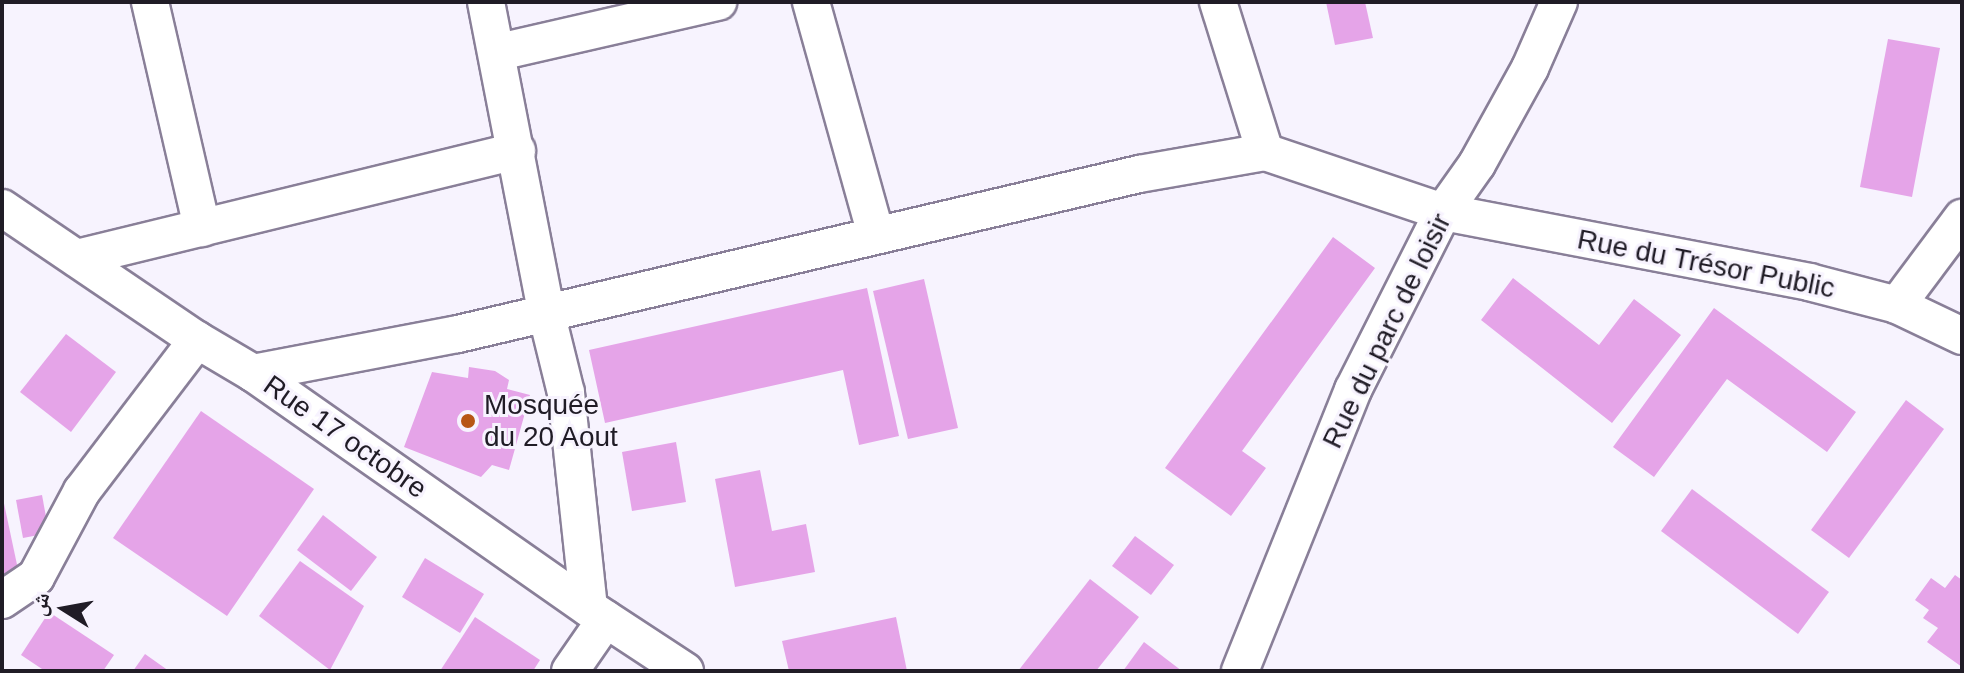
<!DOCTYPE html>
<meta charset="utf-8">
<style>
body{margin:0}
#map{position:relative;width:1964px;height:673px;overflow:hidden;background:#f7f3fe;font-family:Helvetica,"Noto Naskh Arabic",sans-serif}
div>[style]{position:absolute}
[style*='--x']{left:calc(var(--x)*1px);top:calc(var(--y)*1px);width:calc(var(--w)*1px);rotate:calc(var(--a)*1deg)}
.building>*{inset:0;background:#e5a4e8}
.roads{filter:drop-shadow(2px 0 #897f98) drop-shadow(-2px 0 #897f98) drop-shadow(0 2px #897f98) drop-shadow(0 -2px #897f98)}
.minor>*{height:36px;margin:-18px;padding:0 18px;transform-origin:18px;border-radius:18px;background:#fff}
.dots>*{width:22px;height:22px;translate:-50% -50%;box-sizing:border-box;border:4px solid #f7f3fe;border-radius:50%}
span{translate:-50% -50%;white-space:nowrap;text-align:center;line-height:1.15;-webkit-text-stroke:6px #f7f3fe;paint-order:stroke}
.street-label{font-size:28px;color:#201c26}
.poi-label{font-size:28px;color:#201c26}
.left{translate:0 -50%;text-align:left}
.frame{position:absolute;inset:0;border:4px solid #201c26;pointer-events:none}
.north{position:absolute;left:24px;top:569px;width:80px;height:80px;-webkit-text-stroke:6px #f7f3fe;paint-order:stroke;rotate:281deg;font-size:22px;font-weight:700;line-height:32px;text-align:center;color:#201c26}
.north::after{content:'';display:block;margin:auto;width:28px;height:36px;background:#201c26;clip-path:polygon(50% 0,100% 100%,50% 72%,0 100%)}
</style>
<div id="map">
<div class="building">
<div style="clip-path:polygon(1326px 2px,1365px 2px,1373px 38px,1335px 45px)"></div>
<div style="clip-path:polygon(1888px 39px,1940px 48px,1912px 197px,1860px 187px)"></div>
<div style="clip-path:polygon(1333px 237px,1375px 268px,1242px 451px,1266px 468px,1231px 516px,1165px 468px)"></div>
<div style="clip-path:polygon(1513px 278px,1599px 345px,1634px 299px,1681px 335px,1612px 423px,1481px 320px)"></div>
<div style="clip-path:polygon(924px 279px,958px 428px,908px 439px,873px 291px)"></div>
<div style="clip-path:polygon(867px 288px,899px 436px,859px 445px,843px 370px,605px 423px,589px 350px)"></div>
<div style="clip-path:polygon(1714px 308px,1856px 412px,1827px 452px,1727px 379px,1654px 477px,1613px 447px)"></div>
<div style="clip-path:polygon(66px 334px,116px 372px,71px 432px,20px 392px)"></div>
<div style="clip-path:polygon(469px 367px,495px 371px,509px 380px,507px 389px,530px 395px,509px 470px,492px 465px,481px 477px,404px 447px,432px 372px,468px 378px)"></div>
<div style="clip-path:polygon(1906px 400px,1944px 429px,1849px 558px,1811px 530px)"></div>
<div style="clip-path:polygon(201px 411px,314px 489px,227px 616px,113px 538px)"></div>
<div style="clip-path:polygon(676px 442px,686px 502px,632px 511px,622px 452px)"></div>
<div style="clip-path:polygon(760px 470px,772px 531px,806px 524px,815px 572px,735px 587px,715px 479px)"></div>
<div style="clip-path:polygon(1692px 489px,1829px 592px,1798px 634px,1661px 531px)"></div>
<div style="clip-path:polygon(2px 494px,19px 574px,2px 577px)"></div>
<div style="clip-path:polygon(42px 495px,49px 533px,23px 538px,16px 500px)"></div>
<div style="clip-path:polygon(323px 515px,377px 557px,351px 591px,297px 550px)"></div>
<div style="clip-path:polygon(1135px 536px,1174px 565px,1151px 595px,1112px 566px)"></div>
<div style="clip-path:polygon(425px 558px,484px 594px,460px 633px,402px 597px)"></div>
<div style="clip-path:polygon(300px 561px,364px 606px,330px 670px,259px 616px)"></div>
<div style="clip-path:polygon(1955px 575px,1962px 580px,1962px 667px,1927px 642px,1938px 628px,1923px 618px,1929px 610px,1915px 600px,1931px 578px,1945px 588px)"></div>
<div style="clip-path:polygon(1090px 579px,1139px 617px,1096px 671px,1018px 671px)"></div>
<div style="clip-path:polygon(49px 612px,114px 655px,103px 671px,45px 671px,21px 655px)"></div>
<div style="clip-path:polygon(475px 617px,540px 660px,533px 671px,440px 671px)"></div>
<div style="clip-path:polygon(896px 617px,907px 671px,789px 671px,782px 641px)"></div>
<div style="clip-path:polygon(1144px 642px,1182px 671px,1123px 671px)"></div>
<div style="clip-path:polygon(145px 654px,169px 671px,133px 671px)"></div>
</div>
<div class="roads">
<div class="minor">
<div style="--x:150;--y:2;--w:232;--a:77"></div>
<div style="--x:486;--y:2;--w:316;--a:79"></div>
<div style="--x:546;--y:312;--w:83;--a:76.1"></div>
<div style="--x:566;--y:393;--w:216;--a:83.9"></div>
<div style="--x:811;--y:2;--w:242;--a:74.4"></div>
<div style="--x:1218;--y:2;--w:157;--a:72.6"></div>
<div style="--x:499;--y:52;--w:225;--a:-12.9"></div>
<div style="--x:2;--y:208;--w:235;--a:34.1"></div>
<div style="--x:197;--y:340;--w:65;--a:30.5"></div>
<div style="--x:253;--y:373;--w:410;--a:35"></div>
<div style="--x:589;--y:608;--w:115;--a:33.3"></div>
<div style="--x:77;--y:258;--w:453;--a:-13.7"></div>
<div style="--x:1897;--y:305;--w:109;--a:-53.2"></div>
<div style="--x:253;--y:373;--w:209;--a:-10.8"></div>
<div style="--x:458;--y:334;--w:700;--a:-13.22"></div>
<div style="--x:1139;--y:174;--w:128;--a:-9.9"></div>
<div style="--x:1265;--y:152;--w:188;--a:18.6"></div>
<div style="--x:1443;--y:212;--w:373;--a:10.8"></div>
<div style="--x:1809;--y:282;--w:91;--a:14.6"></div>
<div style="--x:1897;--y:305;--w:72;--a:25.5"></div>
<div style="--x:2;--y:600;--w:41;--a:-34.1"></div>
<div style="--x:36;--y:577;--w:98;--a:-61.9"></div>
<div style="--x:82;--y:491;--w:190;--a:-52.7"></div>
<div style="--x:570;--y:671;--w:63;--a:-55.3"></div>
<div style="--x:1240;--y:671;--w:303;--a:-68.1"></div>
<div style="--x:1353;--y:390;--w:199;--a:-63.2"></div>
<div style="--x:1443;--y:212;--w:59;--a:-54.7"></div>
<div style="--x:1477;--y:164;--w:110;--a:-61.1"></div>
<div style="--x:1530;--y:68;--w:72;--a:-66.3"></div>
</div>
</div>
<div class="dots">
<div style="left:468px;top:421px;background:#b75615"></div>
</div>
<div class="street-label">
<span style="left:1706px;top:264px;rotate:11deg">Rue du Trésor Public</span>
<span style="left:1387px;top:331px;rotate:-64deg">Rue du parc de loisir</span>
<span style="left:345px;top:437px;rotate:35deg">Rue 17 octobre</span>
</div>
<div class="poi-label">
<span class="left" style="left:484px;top:421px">Mosquée<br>du 20 Aout</span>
</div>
<div class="frame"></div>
<div class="north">ش</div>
</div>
